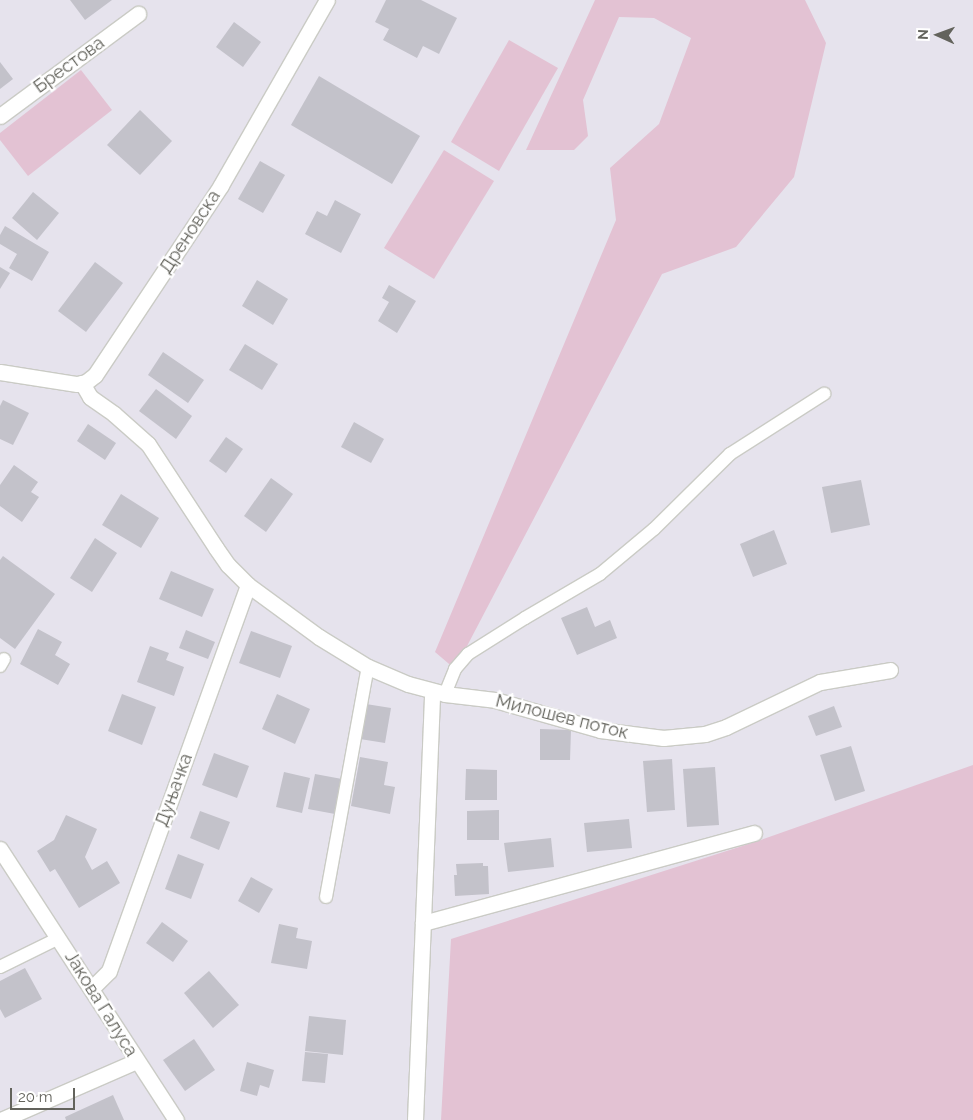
<!DOCTYPE html>
<meta charset="utf-8">
<style>
body{margin:0}
#map{position:relative;width:973px;height:1120px;overflow:hidden;background:#e6e3ed;font-family:Raleway,sans-serif}
div>[style]{position:absolute}
[style*='--x']{left:calc(var(--x)*1px);top:calc(var(--y)*1px);width:calc(var(--w)*1px);rotate:calc(var(--a)*1deg)}
.green>*{inset:0;background:#e3c2d3}
.building>*{inset:0;background:#c3c2ca}
.roads{filter:drop-shadow(1px 0 #cacbc5) drop-shadow(-1px 0 #cacbc5) drop-shadow(0 1px #cacbc5) drop-shadow(0 -1px #cacbc5)}
.lane>*{height:12px;margin:-6px;padding:0 6px;transform-origin:6px;border-radius:6px;background:#fff}
.street>*{height:15px;margin:-7.5px;padding:0 7.5px;transform-origin:7.5px;border-radius:7.5px;background:#fff}
.secondary>*{height:15px;margin:-7.5px;padding:0 7.5px;transform-origin:7.5px;border-radius:7.5px;background:#fff}
span{translate:-50% -50%;white-space:nowrap;text-align:center;line-height:1.15;-webkit-text-stroke:4.5px #fff;paint-order:stroke}
.street-label{font-size:18px;color:#63635c}
.north{position:absolute;left:913px;top:10px;width:50px;height:50px;-webkit-text-stroke:4px #fff;paint-order:stroke;rotate:272deg;font-size:14px;font-weight:700;line-height:20px;text-align:center;color:#63635c}
.north::after{content:'';display:block;margin:auto;width:18px;height:22px;background:#63635c;clip-path:polygon(50% 0,100% 100%,50% 72%,0 100%)}
.scale{position:absolute;left:10px;top:1088px;width:65px;height:22px;box-sizing:border-box;border:2px solid #63635c;border-top:0;padding-left:6px;font-size:15px;line-height:18px;white-space:nowrap;color:#63635c;-webkit-text-stroke:4px #fff;paint-order:stroke}
</style>
<div id="map">
<div class="green">
<div style="clip-path:polygon(595px 0,805px 0,826px 43px,794px 177px,736px 247px,662px 274px,455px 669px,435px 652px,616px 220px,610px 168px,659px 124px,691px 38px,654px 18px,619px 17px,583px 100px,588px 136px,574px 150px,526px 150px)"></div>
<div style="clip-path:polygon(509px 40px,558px 68px,499px 171px,451px 142px)"></div>
<div style="clip-path:polygon(81px 70px,112px 110px,28px 176px,0 140px,0 133px)"></div>
<div style="clip-path:polygon(444px 150px,494px 181px,434px 279px,384px 248px)"></div>
<div style="clip-path:polygon(973px 765px,973px 1120px,441px 1120px,451px 939px,758px 841px)"></div>
</div>
<div class="building">
<div style="clip-path:polygon(70px 0,112px 0,85px 20px)"></div>
<div style="clip-path:polygon(386px 0,421px 0,457px 18px,439px 54px,423px 46px,417px 58px,383px 40px,389px 29px,375px 22px)"></div>
<div style="clip-path:polygon(234px 22px,261px 42px,243px 67px,216px 47px)"></div>
<div style="clip-path:polygon(0 62px,13px 79px,0 89px)"></div>
<div style="clip-path:polygon(319px 76px,420px 136px,392px 184px,291px 125px)"></div>
<div style="clip-path:polygon(140px 110px,172px 141px,140px 175px,107px 145px)"></div>
<div style="clip-path:polygon(260px 161px,285px 175px,263px 213px,238px 199px)"></div>
<div style="clip-path:polygon(33px 192px,59px 213px,37px 240px,12px 218px)"></div>
<div style="clip-path:polygon(335px 200px,361px 214px,341px 253px,305px 234px,317px 211px,327px 216px)"></div>
<div style="clip-path:polygon(5px 226px,49px 252px,32px 281px,9px 268px,17px 254px,0 244px,0 235px)"></div>
<div style="clip-path:polygon(95px 262px,123px 283px,86px 332px,58px 311px)"></div>
<div style="clip-path:polygon(0 267px,10px 273px,0 289px)"></div>
<div style="clip-path:polygon(257px 280px,288px 299px,273px 325px,242px 306px)"></div>
<div style="clip-path:polygon(389px 285px,416px 301px,397px 333px,378px 321px,389px 302px,382px 298px)"></div>
<div style="clip-path:polygon(245px 344px,278px 364px,262px 390px,229px 370px)"></div>
<div style="clip-path:polygon(163px 352px,204px 380px,188px 403px,148px 375px)"></div>
<div style="clip-path:polygon(156px 389px,192px 416px,176px 439px,139px 411px)"></div>
<div style="clip-path:polygon(3px 400px,29px 413px,13px 445px,0 439px,0 406px)"></div>
<div style="clip-path:polygon(354px 422px,384px 439px,371px 463px,341px 447px)"></div>
<div style="clip-path:polygon(88px 424px,116px 443px,105px 460px,77px 441px)"></div>
<div style="clip-path:polygon(226px 437px,243px 449px,226px 473px,209px 461px)"></div>
<div style="clip-path:polygon(14px 465px,38px 482px,31px 492px,39px 497px,22px 522px,0 506px,0 485px)"></div>
<div style="clip-path:polygon(271px 478px,293px 494px,266px 532px,244px 516px)"></div>
<div style="clip-path:polygon(861px 480px,870px 525px,831px 533px,822px 487px)"></div>
<div style="clip-path:polygon(121px 494px,159px 518px,141px 548px,102px 525px)"></div>
<div style="clip-path:polygon(774px 530px,787px 564px,753px 577px,740px 544px)"></div>
<div style="clip-path:polygon(95px 538px,117px 553px,92px 592px,70px 578px)"></div>
<div style="clip-path:polygon(3px 556px,55px 594px,15px 649px,0 638px,0 560px)"></div>
<div style="clip-path:polygon(171px 571px,214px 589px,202px 617px,159px 599px)"></div>
<div style="clip-path:polygon(587px 607px,595px 627px,610px 620px,617px 638px,577px 655px,561px 618px)"></div>
<div style="clip-path:polygon(38px 629px,62px 642px,55px 655px,70px 664px,58px 685px,20px 664px)"></div>
<div style="clip-path:polygon(186px 630px,215px 642px,208px 659px,179px 648px)"></div>
<div style="clip-path:polygon(251px 631px,292px 646px,280px 678px,239px 663px)"></div>
<div style="clip-path:polygon(150px 646px,169px 653px,166px 660px,184px 667px,174px 696px,137px 682px)"></div>
<div style="clip-path:polygon(122px 694px,156px 707px,142px 745px,108px 731px)"></div>
<div style="clip-path:polygon(277px 694px,310px 709px,295px 744px,262px 729px)"></div>
<div style="clip-path:polygon(366px 704px,391px 708px,385px 743px,360px 739px)"></div>
<div style="clip-path:polygon(834px 706px,842px 727px,816px 736px,808px 716px)"></div>
<div style="clip-path:polygon(540px 729px,571px 730px,570px 760px,540px 760px)"></div>
<div style="clip-path:polygon(851px 746px,865px 791px,835px 801px,820px 755px)"></div>
<div style="clip-path:polygon(214px 753px,249px 766px,237px 798px,202px 785px)"></div>
<div style="clip-path:polygon(360px 757px,388px 762px,384px 785px,395px 787px,390px 814px,351px 806px)"></div>
<div style="clip-path:polygon(672px 759px,675px 810px,647px 812px,643px 761px)"></div>
<div style="clip-path:polygon(715px 767px,719px 825px,687px 827px,683px 769px)"></div>
<div style="clip-path:polygon(466px 769px,497px 770px,497px 800px,465px 800px)"></div>
<div style="clip-path:polygon(284px 772px,310px 778px,302px 813px,276px 807px)"></div>
<div style="clip-path:polygon(315px 774px,342px 779px,335px 814px,308px 809px)"></div>
<div style="clip-path:polygon(499px 810px,499px 840px,467px 840px,467px 811px)"></div>
<div style="clip-path:polygon(200px 811px,230px 822px,219px 850px,190px 838px)"></div>
<div style="clip-path:polygon(66px 815px,97px 829px,85px 857px,92px 870px,107px 861px,120px 883px,79px 908px,55px 869px,50px 872px,37px 851px,54px 840px)"></div>
<div style="clip-path:polygon(629px 819px,632px 848px,587px 852px,584px 823px)"></div>
<div style="clip-path:polygon(551px 838px,554px 867px,508px 872px,504px 843px)"></div>
<div style="clip-path:polygon(178px 854px,204px 864px,191px 899px,165px 889px)"></div>
<div style="clip-path:polygon(483px 863px,483px 866px,488px 866px,489px 894px,455px 896px,454px 875px,457px 875px,456px 864px)"></div>
<div style="clip-path:polygon(251px 877px,273px 889px,259px 913px,238px 901px)"></div>
<div style="clip-path:polygon(162px 922px,188px 941px,173px 962px,146px 943px)"></div>
<div style="clip-path:polygon(279px 924px,298px 928px,296px 938px,312px 941px,307px 969px,271px 963px)"></div>
<div style="clip-path:polygon(25px 968px,42px 999px,5px 1018px,0 1009px,0 981px)"></div>
<div style="clip-path:polygon(209px 971px,239px 1005px,213px 1028px,184px 993px)"></div>
<div style="clip-path:polygon(309px 1016px,346px 1020px,343px 1055px,305px 1051px)"></div>
<div style="clip-path:polygon(194px 1039px,215px 1070px,185px 1091px,163px 1060px)"></div>
<div style="clip-path:polygon(305px 1052px,328px 1054px,325px 1083px,302px 1081px)"></div>
<div style="clip-path:polygon(247px 1062px,274px 1070px,269px 1088px,260px 1085px,257px 1096px,240px 1091px)"></div>
<div style="clip-path:polygon(113px 1095px,124px 1120px,66px 1120px,65px 1117px)"></div>
</div>
<div class="roads">
<div class="lane">
<div style="--x:0;--y:666;--w:8;--a:-60"></div>
<div style="--x:445;--y:694;--w:27;--a:-68"></div>
<div style="--x:455;--y:669;--w:20;--a:-49"></div>
<div style="--x:468;--y:654;--w:67;--a:-32.3"></div>
<div style="--x:525;--y:618;--w:87;--a:-30.4"></div>
<div style="--x:600;--y:574;--w:70;--a:-39.8"></div>
<div style="--x:654;--y:529;--w:107;--a:-44.6"></div>
<div style="--x:730;--y:454;--w:112;--a:-32.6"></div>
<div style="--x:326;--y:897;--w:234;--a:-79.7"></div>
<div style="--x:0;--y:967;--w:66;--a:-26.2"></div>
</div>
<div class="street">
<div style="--x:0;--y:116;--w:172;--a:-36.5"></div>
<div style="--x:0;--y:372;--w:78;--a:8.9"></div>
<div style="--x:77;--y:384;--w:9;--a:-13"></div>
<div style="--x:86;--y:382;--w:11;--a:-38"></div>
<div style="--x:95;--y:375;--w:228;--a:-56.4"></div>
<div style="--x:221;--y:185;--w:213;--a:-60.2"></div>
<div style="--x:82;--y:383;--w:16;--a:60"></div>
<div style="--x:90;--y:397;--w:29;--a:35"></div>
<div style="--x:114;--y:414;--w:45;--a:41.4"></div>
<div style="--x:148;--y:444;--w:124;--a:56.8"></div>
<div style="--x:216;--y:548;--w:21;--a:55"></div>
<div style="--x:228;--y:565;--w:28;--a:45"></div>
<div style="--x:248;--y:585;--w:88;--a:36.2"></div>
<div style="--x:319;--y:637;--w:57;--a:31.5"></div>
<div style="--x:368;--y:667;--w:43;--a:23"></div>
<div style="--x:408;--y:684;--w:38;--a:15"></div>
<div style="--x:445;--y:694;--w:50;--a:6.8"></div>
<div style="--x:495;--y:700;--w:109;--a:15.9"></div>
<div style="--x:600;--y:730;--w:64;--a:7.2"></div>
<div style="--x:663;--y:738;--w:42;--a:-5.4"></div>
<div style="--x:705;--y:734;--w:22;--a:-18"></div>
<div style="--x:726;--y:727;--w:104;--a:-25.6"></div>
<div style="--x:820;--y:682;--w:71;--a:-9.7"></div>
<div style="--x:423;--y:923;--w:343;--a:-15.2"></div>
<div style="--x:91;--y:989;--w:25;--a:-45"></div>
<div style="--x:109;--y:971;--w:410;--a:-70.2"></div>
<div style="--x:1;--y:1120;--w:148;--a:-23.5"></div>
<div style="--x:415;--y:1120;--w:429;--a:-87.7"></div>
</div>
<div class="secondary">
<div style="--x:0;--y:849;--w:323;--a:57"></div>
</div>
</div>
<div class="street-label">
<span style="left:69px;top:65px;rotate:-36deg">Брестова</span>
<span style="left:190px;top:232px;rotate:-57deg">Дреновска</span>
<span style="left:562px;top:717px;rotate:14deg">Милошев поток</span>
<span style="left:174px;top:790px;rotate:-70deg">Дуњачка</span>
<span style="left:101px;top:1004px;rotate:58deg">Јакова Галуса</span>
</div>
<div class="north">N</div>
<div class="scale">20 m</div>
</div>
